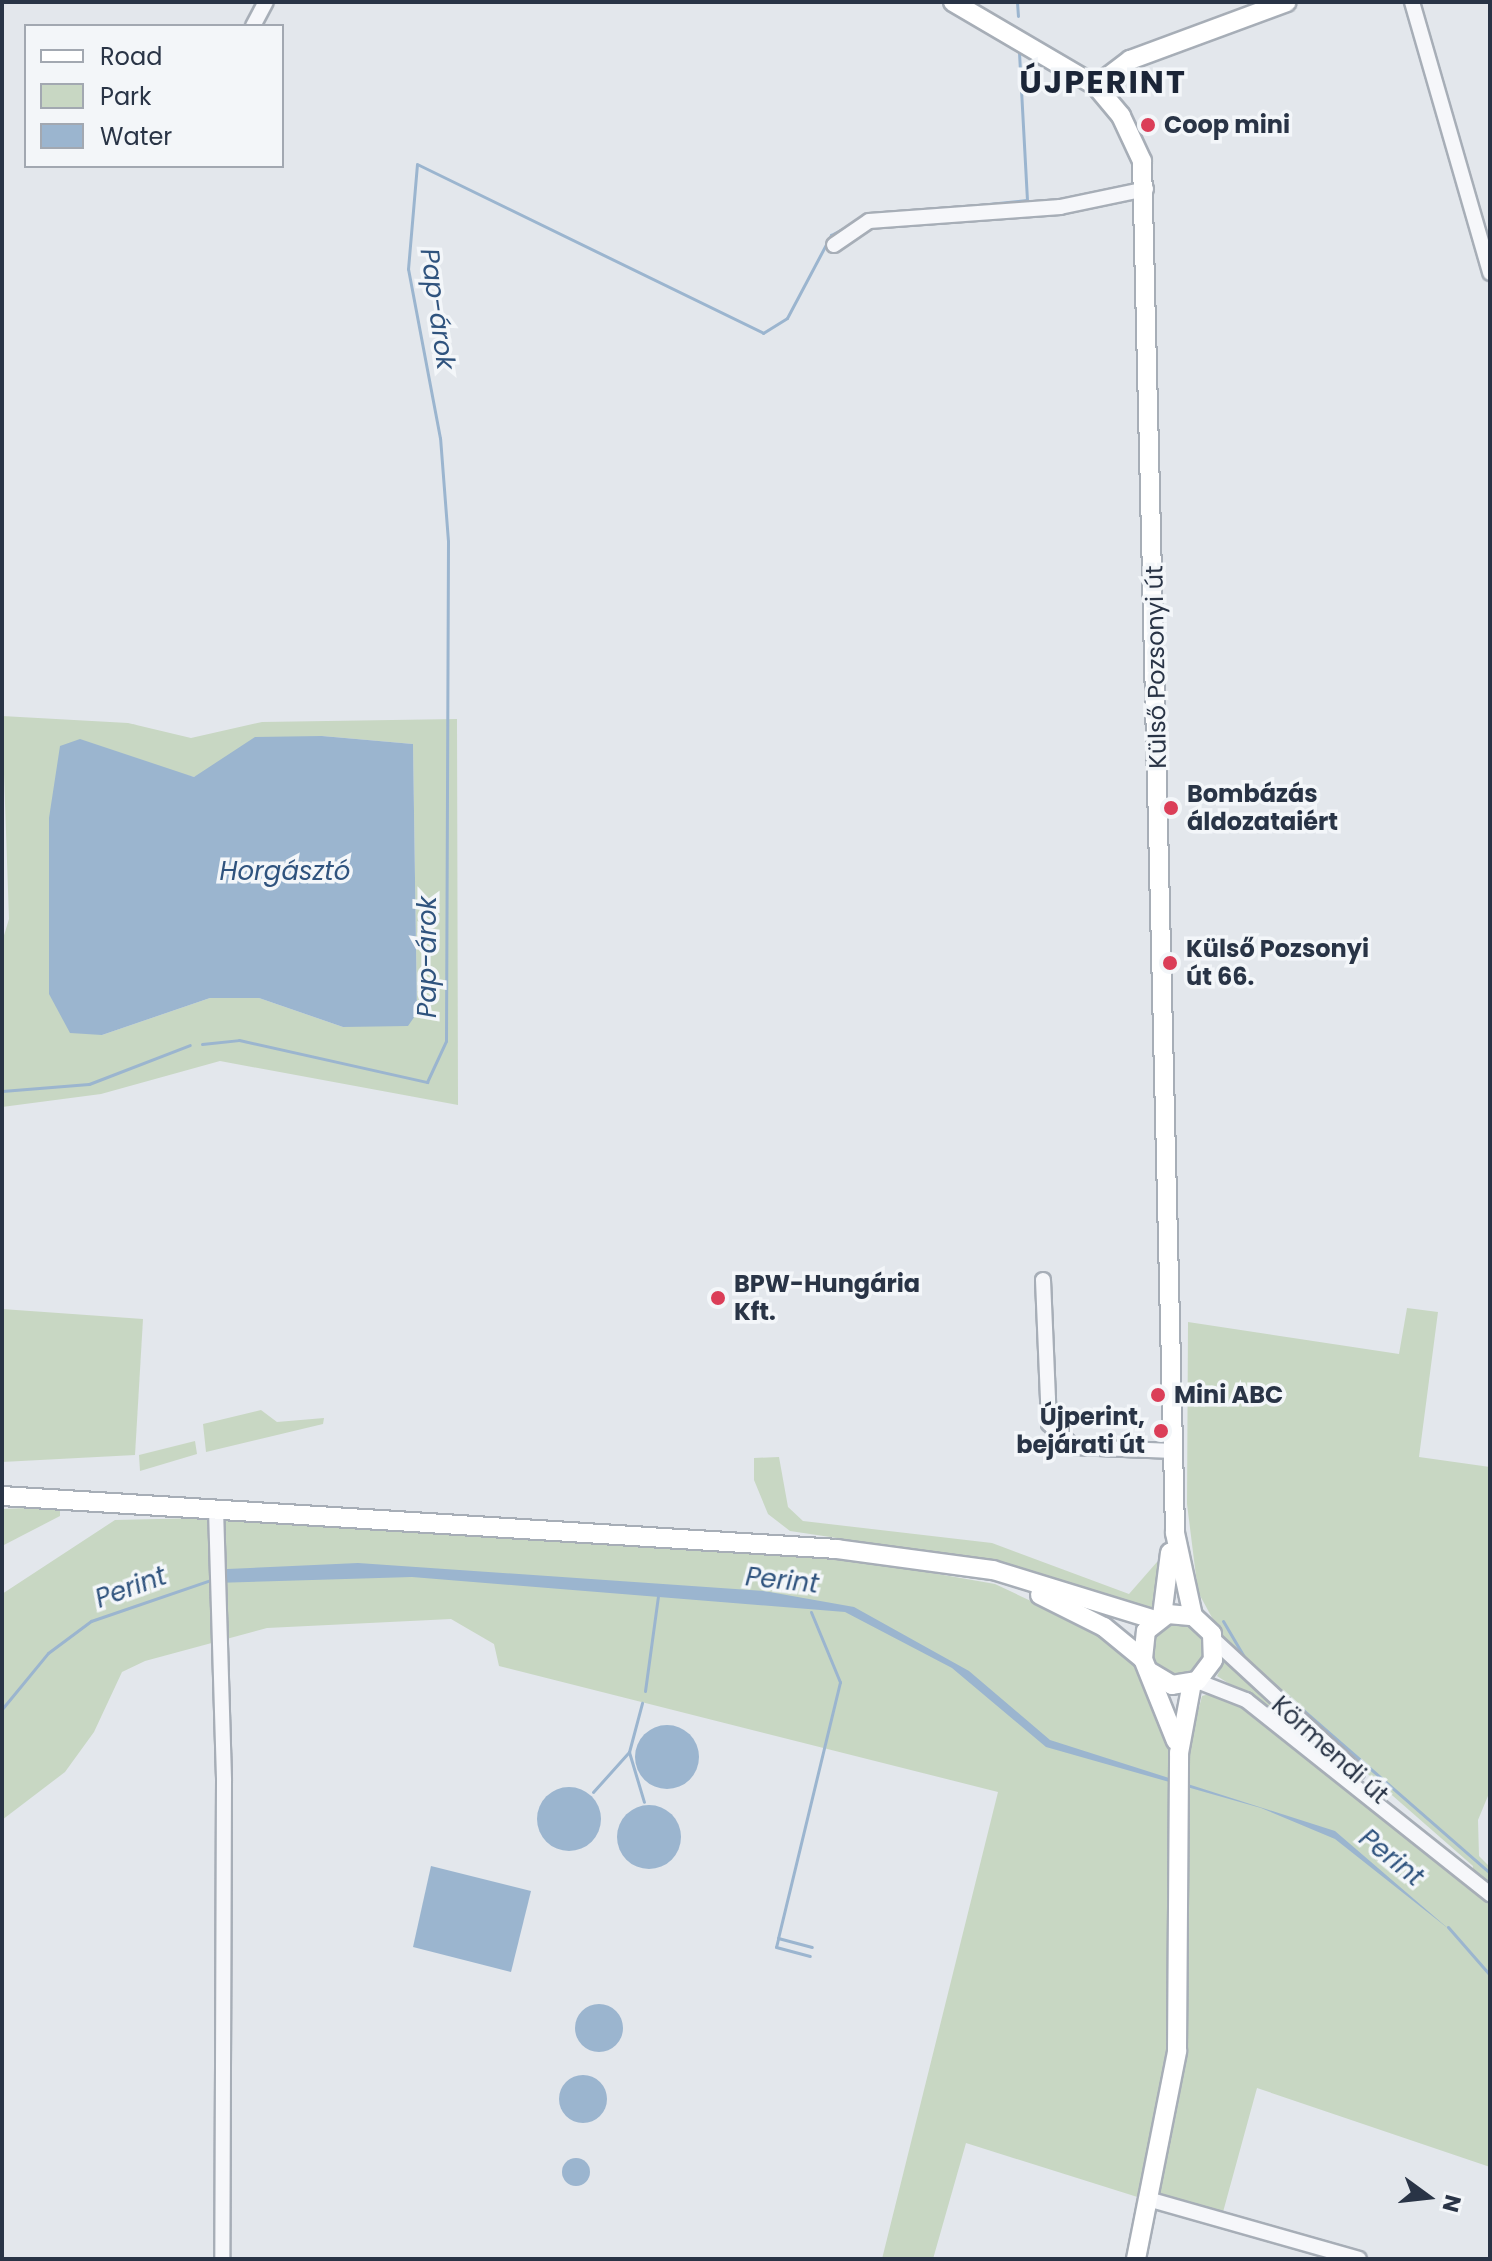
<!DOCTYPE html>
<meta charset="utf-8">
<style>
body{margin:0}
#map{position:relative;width:1492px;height:2261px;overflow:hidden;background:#e3e7ec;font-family:Poppins,sans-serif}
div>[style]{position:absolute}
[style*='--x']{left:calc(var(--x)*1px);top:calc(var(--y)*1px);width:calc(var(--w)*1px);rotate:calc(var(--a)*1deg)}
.green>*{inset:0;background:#c8d7c3}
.water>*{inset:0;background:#9bb5cf}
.round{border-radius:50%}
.stream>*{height:3px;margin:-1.5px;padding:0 1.5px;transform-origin:1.5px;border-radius:1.5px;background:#9bb5cf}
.roads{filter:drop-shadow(2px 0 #a7aeb7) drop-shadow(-2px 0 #a7aeb7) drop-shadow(0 2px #a7aeb7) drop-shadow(0 -2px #a7aeb7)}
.minor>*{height:14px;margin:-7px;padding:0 7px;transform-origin:7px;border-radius:7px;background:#f6f7fa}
.major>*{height:18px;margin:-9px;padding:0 9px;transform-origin:9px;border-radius:9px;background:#fff}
.dots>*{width:22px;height:22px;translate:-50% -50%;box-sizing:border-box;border:4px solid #f3f6f9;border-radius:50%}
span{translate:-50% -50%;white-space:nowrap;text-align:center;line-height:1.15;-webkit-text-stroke:7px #f3f6f9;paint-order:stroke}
.poi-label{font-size:24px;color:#293446;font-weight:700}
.left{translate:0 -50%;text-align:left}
.right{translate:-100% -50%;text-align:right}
.street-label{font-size:24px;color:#293446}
.water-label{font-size:26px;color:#2f537e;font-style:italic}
.district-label{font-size:32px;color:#1b2537;font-weight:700;letter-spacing:2px}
.frame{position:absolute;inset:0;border:4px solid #293446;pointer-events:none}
.legend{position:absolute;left:24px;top:24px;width:260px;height:144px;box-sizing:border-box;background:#f3f6f9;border:2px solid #a2a8b1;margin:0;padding:10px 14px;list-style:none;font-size:24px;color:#293446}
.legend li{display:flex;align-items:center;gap:16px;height:40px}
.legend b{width:40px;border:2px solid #a2a8b1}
.north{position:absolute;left:1388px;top:2157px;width:80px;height:80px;-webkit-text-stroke:6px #f3f6f9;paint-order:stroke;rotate:105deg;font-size:22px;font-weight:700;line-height:32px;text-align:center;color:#293446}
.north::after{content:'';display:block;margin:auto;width:28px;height:36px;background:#293446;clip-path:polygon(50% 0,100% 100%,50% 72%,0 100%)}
</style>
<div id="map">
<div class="green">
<div style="clip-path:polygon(evenodd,2px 716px,128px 723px,191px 738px,262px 722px,457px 719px,458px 1105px,220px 1061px,101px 1094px,2px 1107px,2px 942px,9px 919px,2px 716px,322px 736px,413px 744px,417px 1013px,343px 1027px,259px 998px,210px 998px,102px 1035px,157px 768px,194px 777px,322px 736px)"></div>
<div style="clip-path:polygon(1407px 1308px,1438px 1312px,1419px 1457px,1490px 1467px,1490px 1791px,1478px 1820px,1479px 1856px,1490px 1867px,1490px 2167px,1257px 2088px,1220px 2223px,966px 2143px,933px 2259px,882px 2259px,998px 1792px,499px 1666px,494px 1644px,451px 1619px,267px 1628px,145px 1661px,122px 1672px,94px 1732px,65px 1772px,2px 1820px,2px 1594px,115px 1520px,245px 1517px,847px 1558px,995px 1584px,1122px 1644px,1187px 1754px,1202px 1696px,1216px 1692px,1315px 1756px,1470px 1889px,1473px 1866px,1233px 1656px,1198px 1592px,1187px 1504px,1188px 1322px,1399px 1354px)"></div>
<div style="clip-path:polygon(2px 1309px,143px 1319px,135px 1455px,2px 1462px)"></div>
<div style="clip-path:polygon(261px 1410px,277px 1422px,324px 1418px,323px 1424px,206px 1452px,203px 1424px)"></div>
<div style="clip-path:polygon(195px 1441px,197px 1454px,140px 1471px,139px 1455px)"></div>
<div style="clip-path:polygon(779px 1457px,788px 1507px,803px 1521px,992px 1543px,1129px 1594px,1157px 1562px,1170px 1562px,1163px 1603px,1148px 1615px,978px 1559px,790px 1531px,768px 1514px,754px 1480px,754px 1458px)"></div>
<div style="clip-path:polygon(26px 1508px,60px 1510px,60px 1516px,2px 1546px,2px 1509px)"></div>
<div style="clip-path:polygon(1163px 1621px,1198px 1625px,1209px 1649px,1195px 1675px,1175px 1680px,1157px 1672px,1146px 1646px)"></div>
<div style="clip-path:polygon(1224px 1662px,1295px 1723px,1295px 1726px,1217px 1676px)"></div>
</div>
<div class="water">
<div style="clip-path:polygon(322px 736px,413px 744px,417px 1013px,408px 1026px,343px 1027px,259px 998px,210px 998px,102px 1035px,70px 1033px,49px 994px,49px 818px,60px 746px,80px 739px,194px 777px,255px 737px)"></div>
<div style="clip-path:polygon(358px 1563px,764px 1591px,854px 1607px,969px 1671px,1050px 1740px,1335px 1831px,1450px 1930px,1335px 1839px,1261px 1808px,1046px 1747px,952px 1668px,845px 1612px,412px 1577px,214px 1583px,214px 1572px,227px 1569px)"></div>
<div class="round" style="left:635px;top:1725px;width:64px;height:64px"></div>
<div class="round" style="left:537px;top:1787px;width:64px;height:64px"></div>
<div class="round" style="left:617px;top:1805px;width:64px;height:64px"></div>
<div style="clip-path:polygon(431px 1866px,531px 1891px,511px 1972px,413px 1947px)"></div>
<div class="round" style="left:575px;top:2004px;width:48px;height:48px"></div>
<div class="round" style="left:559px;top:2075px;width:48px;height:48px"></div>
<div class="round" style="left:562px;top:2158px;width:28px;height:28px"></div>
</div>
<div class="stream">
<div style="--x:1017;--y:2;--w:14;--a:86"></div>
<div style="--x:950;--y:208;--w:77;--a:-5.9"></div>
<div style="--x:1027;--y:200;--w:147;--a:-93.1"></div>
<div style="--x:202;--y:1044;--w:37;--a:-6"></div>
<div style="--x:239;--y:1040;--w:193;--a:12.6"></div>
<div style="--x:427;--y:1082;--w:45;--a:-65.1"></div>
<div style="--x:446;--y:1041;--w:500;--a:-89.77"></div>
<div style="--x:448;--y:541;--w:103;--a:-94.4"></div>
<div style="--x:440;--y:438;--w:172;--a:-100.7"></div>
<div style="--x:408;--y:269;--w:105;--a:-85.1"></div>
<div style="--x:417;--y:164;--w:385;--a:26"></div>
<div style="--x:763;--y:333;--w:28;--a:-32"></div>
<div style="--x:787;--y:318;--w:94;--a:-62.1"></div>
<div style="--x:831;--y:235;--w:36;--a:-28"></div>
<div style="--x:2;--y:1091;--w:87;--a:-4.6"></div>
<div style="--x:89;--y:1084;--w:108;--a:-21.1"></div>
<div style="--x:811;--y:1612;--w:76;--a:67.5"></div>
<div style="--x:840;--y:1682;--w:263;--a:103.6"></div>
<div style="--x:778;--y:1938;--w:35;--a:15"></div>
<div style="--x:1223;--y:1621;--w:45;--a:59.5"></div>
<div style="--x:1255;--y:1668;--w:312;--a:41.1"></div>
<div style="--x:645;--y:1691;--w:96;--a:-82.2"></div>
<div style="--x:2;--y:1709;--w:72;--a:-50.6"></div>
<div style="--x:48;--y:1653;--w:54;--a:-36.7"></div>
<div style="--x:91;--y:1621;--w:130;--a:-18.9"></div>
<div style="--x:629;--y:1752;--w:52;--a:73.3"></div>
<div style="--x:593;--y:1792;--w:54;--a:-48"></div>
<div style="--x:629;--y:1752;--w:51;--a:-75.1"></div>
<div style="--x:1448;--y:1927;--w:64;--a:48.8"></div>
<div style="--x:778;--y:1939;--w:8;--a:104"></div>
<div style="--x:776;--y:1947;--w:35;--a:15"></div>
</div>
<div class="roads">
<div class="minor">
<div style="--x:1412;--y:2;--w:282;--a:73.9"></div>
<div style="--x:253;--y:26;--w:27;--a:-62"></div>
<div style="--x:834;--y:245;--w:42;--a:-34.4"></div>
<div style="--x:869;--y:221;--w:192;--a:-4.2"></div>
<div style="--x:1060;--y:207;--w:88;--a:-11.8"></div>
<div style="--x:1043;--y:1280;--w:144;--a:87.6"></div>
<div style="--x:1049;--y:1424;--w:34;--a:43"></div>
<div style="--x:1074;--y:1447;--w:99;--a:2.3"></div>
<div style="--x:216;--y:1509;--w:272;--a:88.3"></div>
<div style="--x:224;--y:1781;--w:478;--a:90.2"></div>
<div style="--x:1214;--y:1640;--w:195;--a:42.7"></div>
<div style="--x:1197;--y:1681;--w:53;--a:21.2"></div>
<div style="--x:1246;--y:1700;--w:312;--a:38.5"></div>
<div style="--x:1151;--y:2200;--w:216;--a:15.8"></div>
</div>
<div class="major">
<div style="--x:953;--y:2;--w:166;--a:30.4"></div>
<div style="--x:1096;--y:86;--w:39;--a:50"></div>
<div style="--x:1121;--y:116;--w:50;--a:65"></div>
<div style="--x:1142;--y:161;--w:1372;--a:88.62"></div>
<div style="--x:1175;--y:1533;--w:85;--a:77.8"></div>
<div style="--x:1096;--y:86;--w:43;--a:-37.4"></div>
<div style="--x:1130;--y:60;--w:167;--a:-20.3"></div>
<div style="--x:2;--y:1496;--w:837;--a:3.63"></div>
<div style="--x:837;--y:1549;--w:157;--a:7.7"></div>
<div style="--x:993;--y:1570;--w:170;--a:17.1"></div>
<div style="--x:1040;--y:1595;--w:72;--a:26.6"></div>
<div style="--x:1104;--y:1627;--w:50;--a:39.4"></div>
<div style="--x:1143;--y:1659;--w:88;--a:68.1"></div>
<div style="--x:1162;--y:1616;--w:64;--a:-82.8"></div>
<div style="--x:1143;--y:1659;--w:28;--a:-84"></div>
<div style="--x:1146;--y:1631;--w:28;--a:-38"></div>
<div style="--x:1168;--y:1614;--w:25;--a:5"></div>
<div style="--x:1193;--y:1616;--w:26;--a:43"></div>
<div style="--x:1212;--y:1634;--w:26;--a:88"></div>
<div style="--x:1213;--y:1660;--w:26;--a:127"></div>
<div style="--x:1197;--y:1681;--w:25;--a:171"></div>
<div style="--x:1172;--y:1685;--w:27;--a:-149"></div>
<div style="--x:1136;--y:2259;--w:212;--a:-78.8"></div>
<div style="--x:1177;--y:2051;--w:298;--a:-89.6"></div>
<div style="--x:1179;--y:1753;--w:71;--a:-79.5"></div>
</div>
</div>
<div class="dots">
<div style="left:1148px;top:125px;background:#db3e58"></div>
<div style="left:1171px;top:808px;background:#db3e58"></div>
<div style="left:1170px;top:963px;background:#db3e58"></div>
<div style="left:718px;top:1298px;background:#db3e58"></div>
<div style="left:1158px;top:1395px;background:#db3e58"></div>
<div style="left:1161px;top:1431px;background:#db3e58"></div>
</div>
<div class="poi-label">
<span class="left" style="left:1164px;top:125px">Coop mini</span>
<span class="left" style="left:1187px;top:808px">Bombázás<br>áldozataiért</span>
<span class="left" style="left:1186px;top:963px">Külső Pozsonyi<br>út 66.</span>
<span class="left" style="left:734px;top:1298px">BPW-Hungária<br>Kft.</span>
<span class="left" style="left:1174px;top:1395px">Mini ABC</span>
<span class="right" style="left:1145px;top:1431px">Újperint,<br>bejárati út</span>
</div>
<div class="street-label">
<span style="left:1156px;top:667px;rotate:-91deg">Külső Pozsonyi út</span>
<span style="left:1330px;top:1750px;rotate:42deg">Körmendi út</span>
</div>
<div class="water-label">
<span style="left:437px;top:309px;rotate:82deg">Pap-árok</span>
<span style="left:285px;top:872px">Horgásztó</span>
<span style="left:428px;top:957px;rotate:-90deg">Pap-árok</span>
<span style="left:782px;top:1581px;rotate:6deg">Perint</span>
<span style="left:131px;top:1588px;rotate:-20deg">Perint</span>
<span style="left:1391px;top:1858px;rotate:39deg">Perint</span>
</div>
<div class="district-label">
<span style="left:1103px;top:82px">ÚJPERINT</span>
</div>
<div class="frame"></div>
<ul class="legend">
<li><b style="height:10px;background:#fff"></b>Road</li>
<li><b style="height:22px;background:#c8d7c3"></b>Park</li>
<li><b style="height:22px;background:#9bb5cf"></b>Water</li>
</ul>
<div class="north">N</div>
</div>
